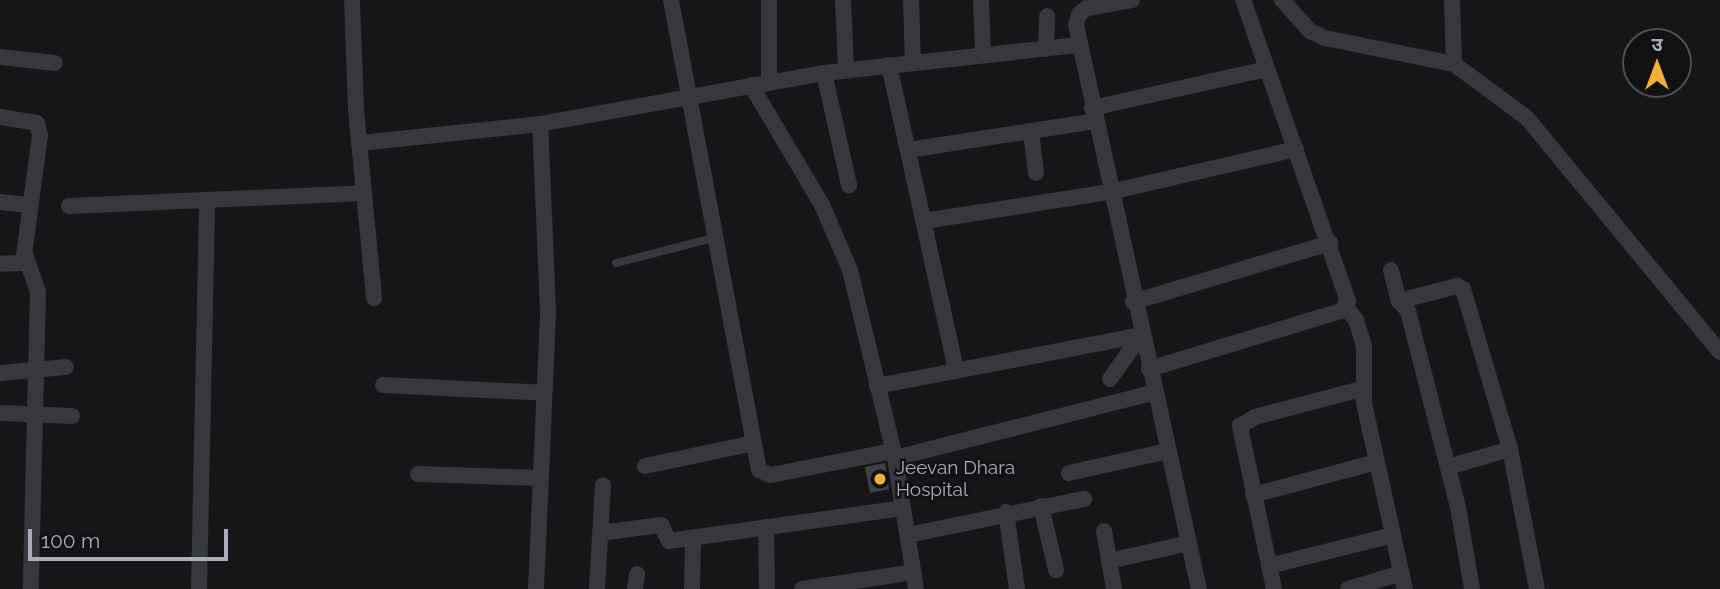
<!DOCTYPE html>
<meta charset="utf-8">
<style>
body{margin:0}
#map{position:relative;width:1720px;height:589px;overflow:hidden;background:#161618;font-family:Raleway,"Noto Sans Devanagari",sans-serif}
div>[style]{position:absolute}
[style*='--x']{left:calc(var(--x)*1px);top:calc(var(--y)*1px);width:calc(var(--w)*1px);rotate:calc(var(--a)*1deg)}
.building>*{inset:0;background:#404145}
.service>*{height:8px;margin:-4px;padding:0 4px;transform-origin:4px;border-radius:4px;background:#37383d}
.minor>*{height:16px;margin:-8px;padding:0 8px;transform-origin:8px;border-radius:8px;background:#37383d}
.dots>*{width:19px;height:19px;translate:-50% -50%;box-sizing:border-box;border:4px solid #111113;border-radius:50%}
span{translate:-50% -50%;white-space:nowrap;text-align:center;line-height:1.15;-webkit-text-stroke:5px #111113;paint-order:stroke}
.poi-label{font-size:19px;color:#a8adb8}
.left{translate:0 -50%;text-align:left}
.north{position:absolute;left:1622px;top:28px;width:70px;height:70px;box-sizing:border-box;background:#111113;border:2px solid #4d4f55;border-radius:50%;rotate:0deg;font-size:19px;font-weight:700;line-height:28px;text-align:center;color:#a8adb8}
.north::after{content:'';display:block;margin:auto;width:24px;height:32px;background:#f2b134;clip-path:polygon(50% 0,100% 100%,50% 72%,0 100%)}
.scale{position:absolute;left:28px;top:529px;width:200px;height:32px;box-sizing:border-box;border:4px solid #a8adb8;border-top:0;padding-left:9px;font-size:21px;line-height:24px;white-space:nowrap;color:#a8adb8;-webkit-text-stroke:5px #111113;paint-order:stroke}
</style>
<div id="map">
<div class="building">
<div style="clip-path:polygon(885px 463px,889px 489px,870px 493px,865px 467px)"></div>
</div>
<div class="service">
<div style="--x:616;--y:263;--w:104;--a:-14.4"></div>
</div>
<div class="minor">
<div style="--x:352;--y:0;--w:110;--a:87.9"></div>
<div style="--x:356;--y:110;--w:189;--a:84.5"></div>
<div style="--x:671;--y:0;--w:478;--a:79.4"></div>
<div style="--x:759;--y:470;--w:13;--a:23"></div>
<div style="--x:771;--y:475;--w:124;--a:-11.1"></div>
<div style="--x:843;--y:0;--w:70;--a:87.5"></div>
<div style="--x:911;--y:0;--w:63;--a:88.2"></div>
<div style="--x:981;--y:0;--w:55;--a:87.9"></div>
<div style="--x:1132;--y:0;--w:46;--a:169.9"></div>
<div style="--x:1087;--y:8;--w:10;--a:143"></div>
<div style="--x:1079;--y:14;--w:11;--a:105"></div>
<div style="--x:1076;--y:25;--w:577;--a:77.7"></div>
<div style="--x:1282;--y:0;--w:42;--a:47.9"></div>
<div style="--x:1310;--y:31;--w:17;--a:25"></div>
<div style="--x:1325;--y:38;--w:132;--a:11.4"></div>
<div style="--x:1454;--y:64;--w:91;--a:36.5"></div>
<div style="--x:1527;--y:118;--w:303;--a:50.5"></div>
<div style="--x:1452;--y:0;--w:64;--a:88.2"></div>
<div style="--x:1046;--y:49;--w:33;--a:-88"></div>
<div style="--x:0;--y:57;--w:55;--a:6.2"></div>
<div style="--x:889;--y:65;--w:313;--a:77.6"></div>
<div style="--x:824;--y:73;--w:115;--a:77.4"></div>
<div style="--x:769;--y:81;--w:81;--a:-90"></div>
<div style="--x:751;--y:85;--w:139;--a:59.4"></div>
<div style="--x:822;--y:205;--w:71;--a:66.7"></div>
<div style="--x:850;--y:270;--w:193;--a:76.5"></div>
<div style="--x:895;--y:458;--w:133;--a:80.9"></div>
<div style="--x:1092;--y:108;--w:179;--a:-12.6"></div>
<div style="--x:0;--y:117;--w:37;--a:9"></div>
<div style="--x:37;--y:123;--w:12;--a:76"></div>
<div style="--x:40;--y:135;--w:129;--a:97.6"></div>
<div style="--x:23;--y:263;--w:23;--a:178"></div>
<div style="--x:1031;--y:131;--w:42;--a:83.2"></div>
<div style="--x:360;--y:143;--w:181;--a:-6"></div>
<div style="--x:540;--y:124;--w:289;--a:-10.2"></div>
<div style="--x:824;--y:73;--w:257;--a:-6.3"></div>
<div style="--x:908;--y:150;--w:189;--a:-8.8"></div>
<div style="--x:0;--y:202;--w:31;--a:6"></div>
<div style="--x:69;--y:206;--w:295;--a:-2.5"></div>
<div style="--x:924;--y:221;--w:188;--a:-8.9"></div>
<div style="--x:1110;--y:192;--w:191;--a:-13"></div>
<div style="--x:25;--y:254;--w:40;--a:71.1"></div>
<div style="--x:38;--y:292;--w:297;--a:91.4"></div>
<div style="--x:1391;--y:270;--w:32;--a:76"></div>
<div style="--x:1399;--y:301;--w:13;--a:48"></div>
<div style="--x:1408;--y:311;--w:202;--a:75.7"></div>
<div style="--x:1458;--y:507;--w:83;--a:80.3"></div>
<div style="--x:1399;--y:301;--w:60;--a:-14.5"></div>
<div style="--x:1457;--y:286;--w:7;--a:27"></div>
<div style="--x:1463;--y:289;--w:167;--a:73.6"></div>
<div style="--x:1510;--y:449;--w:143;--a:79.1"></div>
<div style="--x:1133;--y:302;--w:206;--a:-16.7"></div>
<div style="--x:1346;--y:308;--w:16;--a:50"></div>
<div style="--x:1356;--y:320;--w:28;--a:73"></div>
<div style="--x:1364;--y:347;--w:56;--a:90"></div>
<div style="--x:1364;--y:403;--w:190;--a:77.6"></div>
<div style="--x:1149;--y:369;--w:201;--a:-16.8"></div>
<div style="--x:1341;--y:311;--w:12;--a:-55"></div>
<div style="--x:1348;--y:301;--w:319;--a:-109.2"></div>
<div style="--x:0;--y:373;--w:66;--a:-5.2"></div>
<div style="--x:1110;--y:379;--w:54;--a:-54.8"></div>
<div style="--x:383;--y:385;--w:161;--a:2.8"></div>
<div style="--x:877;--y:386;--w:269;--a:-10.9"></div>
<div style="--x:0;--y:413;--w:72;--a:2.4"></div>
<div style="--x:895;--y:458;--w:268;--a:-14.2"></div>
<div style="--x:645;--y:466;--w:111;--a:-11.9"></div>
<div style="--x:1448;--y:467;--w:65;--a:-16.2"></div>
<div style="--x:1069;--y:473;--w:101;--a:-12.5"></div>
<div style="--x:418;--y:474;--w:123;--a:1.9"></div>
<div style="--x:1253;--y:495;--w:128;--a:-14.9"></div>
<div style="--x:1041;--y:506;--w:66;--a:76.8"></div>
<div style="--x:1006;--y:512;--w:78;--a:81.9"></div>
<div style="--x:766;--y:527;--w:62;--a:89.1"></div>
<div style="--x:1104;--y:531;--w:59;--a:80.2"></div>
<div style="--x:600;--y:533;--w:62;--a:-7.5"></div>
<div style="--x:661;--y:525;--w:18;--a:63"></div>
<div style="--x:669;--y:541;--w:236;--a:-8"></div>
<div style="--x:908;--y:535;--w:180;--a:-11.6"></div>
<div style="--x:1109;--y:561;--w:82;--a:-12.7"></div>
<div style="--x:1269;--y:566;--w:128;--a:-14"></div>
<div style="--x:199;--y:589;--w:389;--a:-88.8"></div>
<div style="--x:536;--y:589;--w:278;--a:-87.5"></div>
<div style="--x:548;--y:311;--w:187;--a:-92.4"></div>
<div style="--x:597;--y:589;--w:104;--a:-86.7"></div>
<div style="--x:635;--y:589;--w:15;--a:-82"></div>
<div style="--x:692;--y:589;--w:51;--a:-88.9"></div>
<div style="--x:802;--y:589;--w:113;--a:-8.6"></div>
<div style="--x:1274;--y:589;--w:167;--a:-101.8"></div>
<div style="--x:1240;--y:426;--w:17;--a:-31"></div>
<div style="--x:1255;--y:417;--w:111;--a:-14.7"></div>
<div style="--x:1348;--y:589;--w:56;--a:-16.5"></div>
</div>
<div class="dots">
<div style="left:880px;top:479px;background:#f2b134"></div>
</div>
<div class="poi-label">
<span class="left" style="left:896px;top:479px">Jeevan Dhara<br>Hospital</span>
</div>
<div class="north">उ</div>
<div class="scale">100 m</div>
</div>
